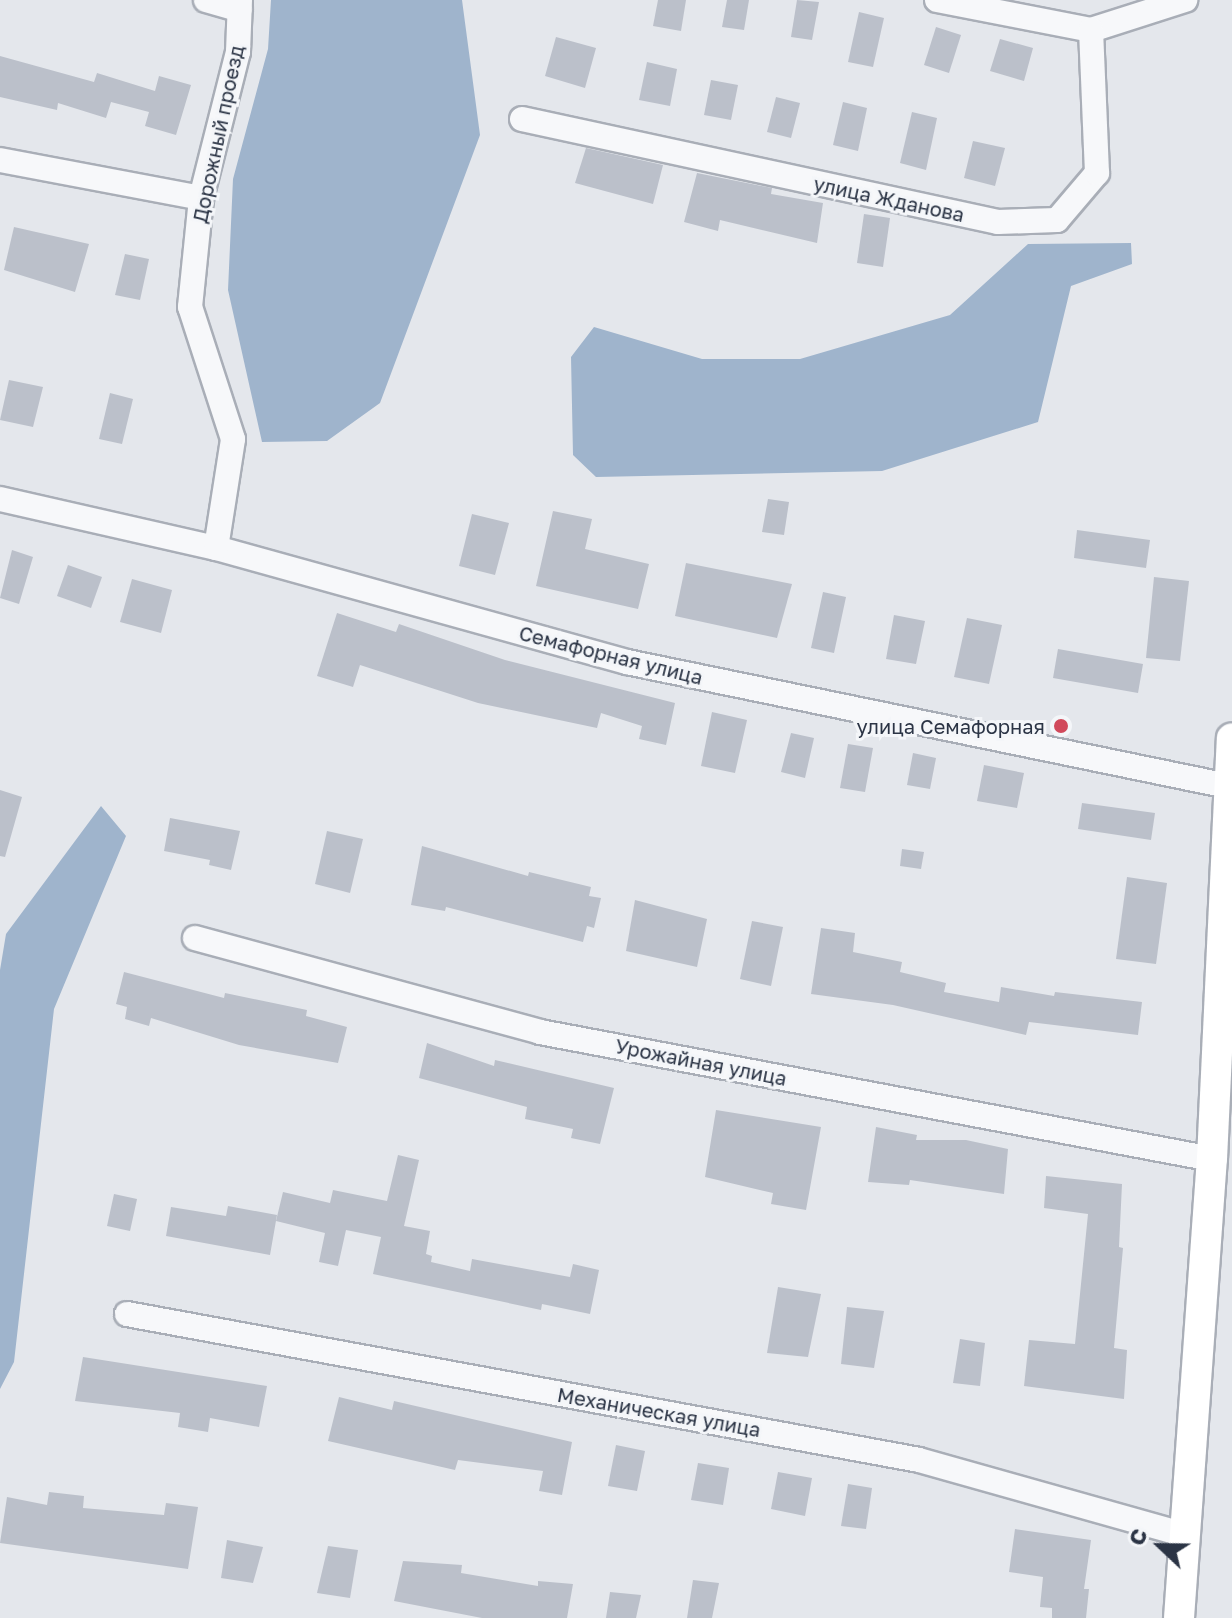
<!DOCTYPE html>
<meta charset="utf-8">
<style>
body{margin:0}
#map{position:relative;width:1232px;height:1618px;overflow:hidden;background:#e4e7ec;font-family:"Golos Text",sans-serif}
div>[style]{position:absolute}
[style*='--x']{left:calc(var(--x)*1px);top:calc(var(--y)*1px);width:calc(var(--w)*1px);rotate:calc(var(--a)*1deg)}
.water>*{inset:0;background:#9fb4cc}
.building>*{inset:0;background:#bbc0ca}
.roads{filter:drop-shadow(2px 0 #a9aeb7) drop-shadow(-2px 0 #a9aeb7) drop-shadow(0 2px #a9aeb7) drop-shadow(0 -2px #a9aeb7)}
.minor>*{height:24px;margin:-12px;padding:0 12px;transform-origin:12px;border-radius:12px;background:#f7f8fa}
.major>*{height:30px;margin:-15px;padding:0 15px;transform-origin:15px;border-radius:15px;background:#fff}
.dots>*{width:22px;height:22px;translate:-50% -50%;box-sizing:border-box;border:4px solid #f4f6f9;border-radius:50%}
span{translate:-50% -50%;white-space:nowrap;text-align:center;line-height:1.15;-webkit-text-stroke:6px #f4f6f9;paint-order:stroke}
.street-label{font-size:20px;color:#2b3445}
.poi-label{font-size:20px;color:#2b3445}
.right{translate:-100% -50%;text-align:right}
.north{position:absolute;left:1120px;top:1506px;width:80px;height:80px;-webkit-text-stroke:6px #f4f6f9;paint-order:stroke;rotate:292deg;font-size:22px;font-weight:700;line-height:32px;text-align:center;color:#2b3445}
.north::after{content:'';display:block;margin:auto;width:28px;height:36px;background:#2b3445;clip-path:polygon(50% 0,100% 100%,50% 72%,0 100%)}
</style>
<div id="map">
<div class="water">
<div style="clip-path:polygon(271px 0,462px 0,480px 135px,380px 403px,327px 441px,262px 442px,228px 290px,233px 179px,268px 49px)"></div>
<div style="clip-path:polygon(1131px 243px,1132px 264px,1071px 286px,1038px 422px,882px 471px,596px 477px,573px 455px,571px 357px,594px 327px,702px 359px,800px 359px,950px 315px,1028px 244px)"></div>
<div style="clip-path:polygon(101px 806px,126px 836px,54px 1009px,14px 1362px,0 1389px,0 970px,6px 934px)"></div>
</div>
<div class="building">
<div style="clip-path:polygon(658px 0,686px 0,681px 31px,653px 26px)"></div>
<div style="clip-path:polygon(727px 0,749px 0,744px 30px,722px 27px)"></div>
<div style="clip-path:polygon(797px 0,819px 2px,812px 40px,791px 37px)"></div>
<div style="clip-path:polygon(859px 12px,884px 18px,873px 67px,848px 62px)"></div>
<div style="clip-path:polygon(936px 27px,961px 35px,949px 73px,924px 65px)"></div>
<div style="clip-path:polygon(556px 37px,596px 48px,585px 88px,545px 76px)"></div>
<div style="clip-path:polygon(1000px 39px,1033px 48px,1024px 81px,990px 71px)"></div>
<div style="clip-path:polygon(0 56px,94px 82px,97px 73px,155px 91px,159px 76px,191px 85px,176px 135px,145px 126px,149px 112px,111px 102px,106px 118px,58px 103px,57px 110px,0 97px)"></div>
<div style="clip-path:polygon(647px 62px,677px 69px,670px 106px,639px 100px)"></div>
<div style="clip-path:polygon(711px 80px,738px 85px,731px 120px,704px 115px)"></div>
<div style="clip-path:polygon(776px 97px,800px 103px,791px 138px,767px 132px)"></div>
<div style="clip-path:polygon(843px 102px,867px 108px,858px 151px,833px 145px)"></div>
<div style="clip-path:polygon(912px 112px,937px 118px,926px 170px,900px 163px)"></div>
<div style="clip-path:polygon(973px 141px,1005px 148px,995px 186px,964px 178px)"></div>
<div style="clip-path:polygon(586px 148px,663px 165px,653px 204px,575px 183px)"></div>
<div style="clip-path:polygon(697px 173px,772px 188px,771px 194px,823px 203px,817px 243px,720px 220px,718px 231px,684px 222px)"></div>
<div style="clip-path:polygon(864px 214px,890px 218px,883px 267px,857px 263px)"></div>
<div style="clip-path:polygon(14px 227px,89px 244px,75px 292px,4px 270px)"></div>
<div style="clip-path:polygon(125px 254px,149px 259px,140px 300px,115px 295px)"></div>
<div style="clip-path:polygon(9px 380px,43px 387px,33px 427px,0 420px)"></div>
<div style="clip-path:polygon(110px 393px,133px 399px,122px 444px,99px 439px)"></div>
<div style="clip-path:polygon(768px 499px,789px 502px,784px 535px,762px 532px)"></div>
<div style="clip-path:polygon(553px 511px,592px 519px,585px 549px,649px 564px,638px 609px,536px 586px)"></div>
<div style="clip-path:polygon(472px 514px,509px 523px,495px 575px,459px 566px)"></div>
<div style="clip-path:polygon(1077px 530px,1150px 540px,1146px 568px,1074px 558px)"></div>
<div style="clip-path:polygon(12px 550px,33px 557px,19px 604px,0 598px)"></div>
<div style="clip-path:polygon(686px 563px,792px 584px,777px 638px,675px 616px)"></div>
<div style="clip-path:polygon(68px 565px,102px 577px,91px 608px,57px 596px)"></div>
<div style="clip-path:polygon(1154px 577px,1189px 581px,1180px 661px,1146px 658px)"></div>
<div style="clip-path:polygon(132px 579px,172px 590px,161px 633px,120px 622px)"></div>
<div style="clip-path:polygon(823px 592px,846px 597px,834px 653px,811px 648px)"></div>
<div style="clip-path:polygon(337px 613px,396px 632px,399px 624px,505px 660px,675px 703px,666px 745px,639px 739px,642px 726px,601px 713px,597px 728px,478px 703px,360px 665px,353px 687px,317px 676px)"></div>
<div style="clip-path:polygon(894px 615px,925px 621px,916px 664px,886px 659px)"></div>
<div style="clip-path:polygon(967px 618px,1002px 625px,989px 684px,954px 677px)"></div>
<div style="clip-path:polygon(1058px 649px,1143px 664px,1138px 693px,1053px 678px)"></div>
<div style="clip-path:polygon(712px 712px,747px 720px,735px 773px,701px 766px)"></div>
<div style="clip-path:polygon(791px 733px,814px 738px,805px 778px,781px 772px)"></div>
<div style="clip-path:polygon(848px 744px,873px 748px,865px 792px,840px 788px)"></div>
<div style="clip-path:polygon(913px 753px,936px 758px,930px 789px,907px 785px)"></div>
<div style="clip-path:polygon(984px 765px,1024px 773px,1017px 808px,977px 801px)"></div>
<div style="clip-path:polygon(0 790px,22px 797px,5px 857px,0 856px)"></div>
<div style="clip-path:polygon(1082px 803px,1155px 813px,1151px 840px,1078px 829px)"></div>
<div style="clip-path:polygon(170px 818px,240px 831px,231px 870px,209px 865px,210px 860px,164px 851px)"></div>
<div style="clip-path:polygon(327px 831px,363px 839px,350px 893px,315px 884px)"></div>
<div style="clip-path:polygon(422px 846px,528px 876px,529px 872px,591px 887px,589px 896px,601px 898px,594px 928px,587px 926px,583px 942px,446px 907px,445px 911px,411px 905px)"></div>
<div style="clip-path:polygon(902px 849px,924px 852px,921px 869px,900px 866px)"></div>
<div style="clip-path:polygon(1127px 877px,1167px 883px,1156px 964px,1116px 959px)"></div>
<div style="clip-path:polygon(635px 900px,707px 919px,697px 967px,626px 951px)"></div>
<div style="clip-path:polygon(752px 921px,783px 927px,771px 986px,740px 979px)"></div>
<div style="clip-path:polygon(821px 928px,855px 933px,853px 952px,902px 962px,900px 972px,946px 983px,944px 992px,999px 1002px,1001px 987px,1054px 996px,1055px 992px,1142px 1002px,1138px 1035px,1029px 1022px,1026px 1035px,893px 1005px,811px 994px)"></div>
<div style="clip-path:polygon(124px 972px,224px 998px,225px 993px,307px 1010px,306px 1016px,347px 1027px,338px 1063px,239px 1045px,151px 1018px,149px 1026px,125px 1019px,127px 1007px,116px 1004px)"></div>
<div style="clip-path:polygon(427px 1043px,494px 1066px,495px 1060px,614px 1088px,600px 1144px,571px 1138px,573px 1129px,525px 1119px,527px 1107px,419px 1078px)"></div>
<div style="clip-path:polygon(716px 1110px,821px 1127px,806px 1210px,771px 1204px,773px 1193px,705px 1177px)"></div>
<div style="clip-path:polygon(876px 1127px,917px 1135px,916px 1140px,966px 1140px,1008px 1149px,1004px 1194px,910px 1180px,909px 1185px,868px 1182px)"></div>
<div style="clip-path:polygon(398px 1155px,419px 1160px,404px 1226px,430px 1231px,426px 1254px,432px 1256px,431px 1262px,470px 1271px,472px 1259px,570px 1277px,573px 1264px,599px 1270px,590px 1314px,542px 1304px,541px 1310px,373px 1274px,381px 1237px,346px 1230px,338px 1266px,319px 1262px,325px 1233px,276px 1221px,283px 1192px,330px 1203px,333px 1190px,387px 1201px)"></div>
<div style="clip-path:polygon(1046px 1176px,1122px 1184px,1119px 1247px,1123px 1248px,1114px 1348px,1127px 1350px,1124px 1399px,1024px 1386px,1029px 1340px,1075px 1344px,1088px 1214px,1044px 1208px)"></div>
<div style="clip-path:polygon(114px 1194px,137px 1199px,130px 1231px,107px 1226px)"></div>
<div style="clip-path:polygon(228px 1206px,277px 1215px,270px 1255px,166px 1236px,171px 1207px,226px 1216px)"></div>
<div style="clip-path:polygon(778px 1287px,821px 1294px,808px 1357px,767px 1353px)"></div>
<div style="clip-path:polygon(847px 1307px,884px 1311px,874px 1368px,841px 1364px)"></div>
<div style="clip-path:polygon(960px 1339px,985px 1343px,980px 1386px,953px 1383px)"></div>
<div style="clip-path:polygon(83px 1357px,267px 1386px,259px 1427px,210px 1418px,208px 1432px,178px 1427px,180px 1413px,75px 1401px)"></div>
<div style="clip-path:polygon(339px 1397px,392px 1410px,394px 1401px,572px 1442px,562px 1495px,539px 1491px,543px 1471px,458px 1460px,455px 1470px,328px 1441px)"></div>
<div style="clip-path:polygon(616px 1445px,645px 1451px,637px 1491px,608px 1486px)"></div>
<div style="clip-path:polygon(698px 1463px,729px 1468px,723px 1505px,691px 1500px)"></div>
<div style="clip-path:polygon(778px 1472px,812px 1478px,805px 1516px,771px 1509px)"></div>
<div style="clip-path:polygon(848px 1484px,872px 1488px,866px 1529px,841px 1526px)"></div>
<div style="clip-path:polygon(49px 1492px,84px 1496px,83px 1508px,164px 1515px,166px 1503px,198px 1507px,188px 1569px,0 1543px,7px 1497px,47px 1505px)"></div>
<div style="clip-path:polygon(1015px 1529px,1091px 1540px,1084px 1589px,1089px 1589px,1086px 1618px,1052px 1618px,1052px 1608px,1040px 1607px,1043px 1577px,1009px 1572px)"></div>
<div style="clip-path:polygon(227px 1540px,263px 1547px,253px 1583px,221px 1578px)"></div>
<div style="clip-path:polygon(328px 1546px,358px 1550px,350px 1598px,317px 1593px)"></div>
<div style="clip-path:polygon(403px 1561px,462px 1565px,461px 1573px,538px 1586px,538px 1581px,573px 1584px,567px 1618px,482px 1618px,394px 1601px)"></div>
<div style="clip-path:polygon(693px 1580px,719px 1583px,712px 1618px,687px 1618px)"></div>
<div style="clip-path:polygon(610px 1592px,641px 1595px,636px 1618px,606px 1618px)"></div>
</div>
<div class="roads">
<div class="minor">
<div style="--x:206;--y:0;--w:35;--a:16"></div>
<div style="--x:937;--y:0;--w:157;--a:11"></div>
<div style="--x:1091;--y:30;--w:99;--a:-17.7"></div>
<div style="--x:522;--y:119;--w:487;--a:12.2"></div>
<div style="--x:998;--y:222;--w:59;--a:-1.9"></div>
<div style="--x:1057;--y:220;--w:62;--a:-49.6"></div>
<div style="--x:1097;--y:173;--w:143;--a:-92.4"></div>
<div style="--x:0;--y:160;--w:205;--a:10.7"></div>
<div style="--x:0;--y:499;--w:221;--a:12.8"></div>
<div style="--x:216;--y:548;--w:427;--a:15.5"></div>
<div style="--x:627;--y:662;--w:614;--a:11.66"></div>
<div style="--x:216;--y:548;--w:110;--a:-81.1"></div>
<div style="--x:233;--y:439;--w:139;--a:-108"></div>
<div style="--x:190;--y:307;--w:110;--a:-84.2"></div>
<div style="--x:201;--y:198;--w:151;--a:-75.8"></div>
<div style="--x:238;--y:52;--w:52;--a:-87.8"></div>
<div style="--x:195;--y:938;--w:358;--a:15.2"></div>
<div style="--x:540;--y:1032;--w:684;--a:10.7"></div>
<div style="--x:127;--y:1314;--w:805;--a:10.44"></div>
<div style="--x:919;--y:1460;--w:276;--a:15.7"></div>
</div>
<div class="major">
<div style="--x:1179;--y:1618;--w:460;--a:-85.9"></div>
<div style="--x:1212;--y:1159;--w:421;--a:-87.3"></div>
</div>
</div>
<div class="dots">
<div style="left:1061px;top:726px;background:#d1495b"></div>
</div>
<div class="street-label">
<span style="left:218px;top:134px;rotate:-78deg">Дорожный проезд</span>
<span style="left:889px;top:199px;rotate:12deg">улица Жданова</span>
<span style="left:611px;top:655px;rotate:14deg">Семафорная улица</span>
<span style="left:701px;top:1062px;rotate:11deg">Урожайная улица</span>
<span style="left:659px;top:1412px;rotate:10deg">Механическая улица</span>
</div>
<div class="poi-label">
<span class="right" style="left:1045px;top:726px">улица Семафорная</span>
</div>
<div class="north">С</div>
</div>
